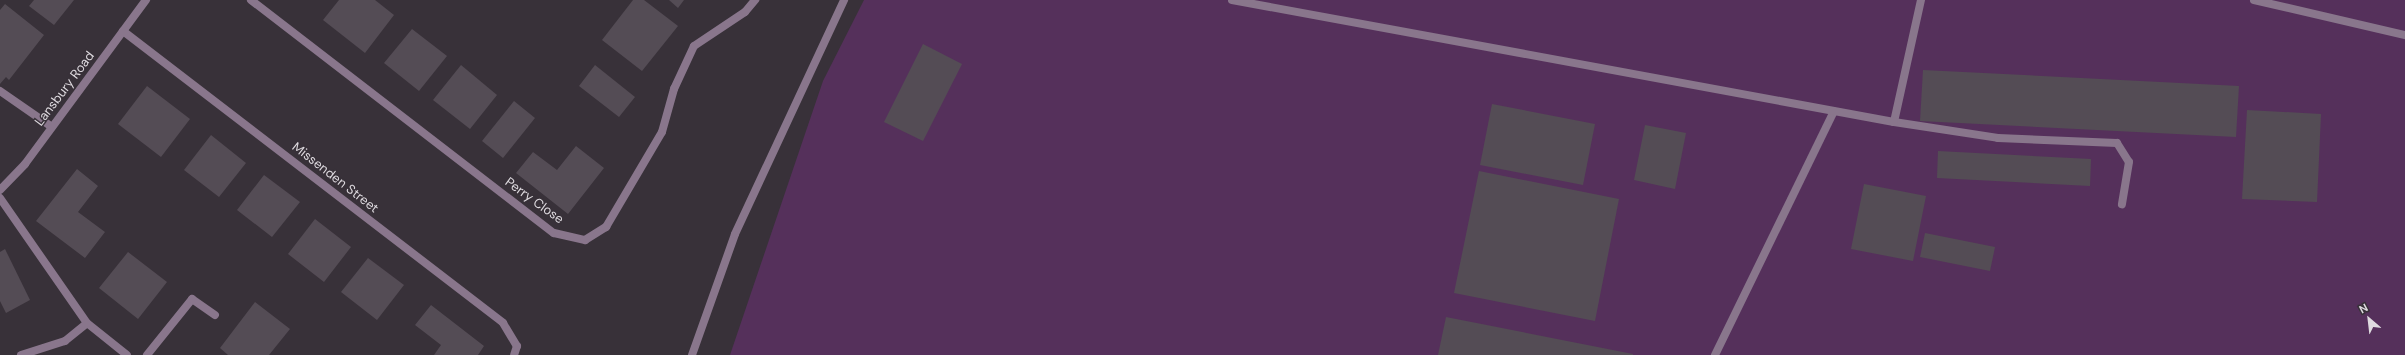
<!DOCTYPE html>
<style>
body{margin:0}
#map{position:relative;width:2405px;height:355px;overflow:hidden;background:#383139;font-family:"DM Sans",sans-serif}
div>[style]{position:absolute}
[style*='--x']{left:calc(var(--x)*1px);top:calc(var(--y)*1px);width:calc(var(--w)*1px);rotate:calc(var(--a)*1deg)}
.green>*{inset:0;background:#55305b}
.building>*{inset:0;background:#544c55}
.service>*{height:8px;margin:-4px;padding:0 4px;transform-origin:4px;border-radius:4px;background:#89768c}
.minor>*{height:8px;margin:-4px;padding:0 4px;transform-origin:4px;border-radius:4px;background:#89768c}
.tertiary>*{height:8px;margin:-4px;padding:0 4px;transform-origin:4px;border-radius:4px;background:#89768c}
span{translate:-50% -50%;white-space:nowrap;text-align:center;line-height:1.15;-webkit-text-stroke:3px #383139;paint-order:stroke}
.street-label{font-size:13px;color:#dedadf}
.north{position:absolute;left:2349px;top:299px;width:40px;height:40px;-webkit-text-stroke:3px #383139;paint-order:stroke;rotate:332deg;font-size:11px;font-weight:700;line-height:16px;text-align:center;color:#dedadf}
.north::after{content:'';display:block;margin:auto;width:14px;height:18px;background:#dedadf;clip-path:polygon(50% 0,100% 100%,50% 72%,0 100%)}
</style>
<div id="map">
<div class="green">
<div style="clip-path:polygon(864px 0,2405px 0,2405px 355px,730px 355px,823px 81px)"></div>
</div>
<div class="building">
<div style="clip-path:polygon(34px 0,74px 0,54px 25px,29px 6px)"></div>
<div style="clip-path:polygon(339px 0,375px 0,394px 15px,365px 53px,323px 20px)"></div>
<div style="clip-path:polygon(633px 0,644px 0,678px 26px,642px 71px,602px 40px)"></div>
<div style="clip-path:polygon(669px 0,684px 0,678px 8px)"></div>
<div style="clip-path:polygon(5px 4px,44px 35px,9px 80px,6px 77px,0 84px,0 10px)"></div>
<div style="clip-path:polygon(412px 29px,447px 56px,419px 91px,384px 63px)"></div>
<div style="clip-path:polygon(923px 44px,962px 64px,923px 141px,884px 122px)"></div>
<div style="clip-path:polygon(461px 65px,497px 95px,470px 129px,433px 100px)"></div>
<div style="clip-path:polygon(595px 65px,635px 97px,619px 117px,579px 86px)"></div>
<div style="clip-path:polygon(1923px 70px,2239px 86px,2236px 137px,1920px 121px)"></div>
<div style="clip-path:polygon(147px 86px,190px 119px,161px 157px,118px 124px)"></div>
<div style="clip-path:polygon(514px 101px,535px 118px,503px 158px,482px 141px)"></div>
<div style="clip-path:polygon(1492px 104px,1595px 124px,1583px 185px,1480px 165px)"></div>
<div style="clip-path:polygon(2247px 110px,2321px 114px,2317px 202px,2242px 199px)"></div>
<div style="clip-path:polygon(1645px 125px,1686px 133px,1675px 189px,1634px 180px)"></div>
<div style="clip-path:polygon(211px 135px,246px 163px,219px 197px,184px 170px)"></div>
<div style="clip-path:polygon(576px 146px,604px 168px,568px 214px,516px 173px,533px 152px,557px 170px)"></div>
<div style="clip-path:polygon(1938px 151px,2091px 159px,2090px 186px,1937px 178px)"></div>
<div style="clip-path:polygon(77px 169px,98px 186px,78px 212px,105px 232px,85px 258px,36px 221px)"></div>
<div style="clip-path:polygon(1479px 171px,1619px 199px,1595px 321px,1454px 293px)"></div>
<div style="clip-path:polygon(264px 175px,300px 202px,272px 237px,237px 210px)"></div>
<div style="clip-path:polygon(1864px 184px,1926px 196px,1913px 261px,1851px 249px)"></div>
<div style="clip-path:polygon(315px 219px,351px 247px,324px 282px,288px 254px)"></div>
<div style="clip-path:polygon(1925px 233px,1995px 247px,1990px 271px,1920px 257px)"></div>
<div style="clip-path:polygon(5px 249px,30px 300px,6px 313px,0 301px,0 252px)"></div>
<div style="clip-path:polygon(128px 252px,167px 282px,138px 319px,99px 288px)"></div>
<div style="clip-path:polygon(368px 258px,404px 285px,377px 320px,341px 292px)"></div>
<div style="clip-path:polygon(255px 302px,290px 329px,269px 355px,228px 355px,220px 348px)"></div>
<div style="clip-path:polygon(431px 305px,484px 346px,478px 355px,434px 355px,441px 345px,415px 325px)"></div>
<div style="clip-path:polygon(1446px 317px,1633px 354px,1633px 355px,1438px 355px)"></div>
</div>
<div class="service">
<div style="--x:1921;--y:0;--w:125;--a:102.5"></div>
<div style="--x:1894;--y:122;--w:105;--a:8.7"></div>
<div style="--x:1998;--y:138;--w:119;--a:2.4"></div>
<div style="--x:2117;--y:143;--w:22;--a:58"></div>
<div style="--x:2129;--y:162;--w:43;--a:99.5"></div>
<div style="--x:2254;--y:0;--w:155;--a:13.1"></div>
<div style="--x:0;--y:91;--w:63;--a:34.7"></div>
<div style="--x:0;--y:198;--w:152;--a:55.2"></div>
<div style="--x:87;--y:323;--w:51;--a:38.7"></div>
<div style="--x:21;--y:355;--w:46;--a:-17.7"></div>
<div style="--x:65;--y:341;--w:28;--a:-39"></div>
<div style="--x:147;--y:355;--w:72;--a:-51.2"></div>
<div style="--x:192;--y:299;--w:28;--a:35"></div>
<div style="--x:1715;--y:355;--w:271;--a:-64"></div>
</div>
<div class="minor">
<div style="--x:251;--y:0;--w:382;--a:37.6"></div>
<div style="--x:554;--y:233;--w:32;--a:13"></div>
<div style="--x:585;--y:240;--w:25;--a:-32"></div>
<div style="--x:606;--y:227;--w:110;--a:-59.5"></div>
<div style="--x:662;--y:132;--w:45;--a:-74.4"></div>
<div style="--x:674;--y:89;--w:47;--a:-65.1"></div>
<div style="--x:694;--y:46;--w:61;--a:-33.7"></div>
<div style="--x:745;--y:12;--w:16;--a:-50"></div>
<div style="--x:1232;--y:0;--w:673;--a:10.44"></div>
<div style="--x:123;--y:31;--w:479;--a:37.5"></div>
<div style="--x:503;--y:323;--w:27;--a:59"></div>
<div style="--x:517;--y:346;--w:9;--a:108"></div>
<div style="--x:0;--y:190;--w:36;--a:-46"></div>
<div style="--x:25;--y:164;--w:204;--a:-53.6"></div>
</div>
<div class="tertiary">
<div style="--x:692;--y:355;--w:128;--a:-70.4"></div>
<div style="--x:735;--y:234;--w:258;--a:-65"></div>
</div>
<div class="street-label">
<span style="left:65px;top:89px;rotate:-53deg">Lansbury Road</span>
<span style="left:335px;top:178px;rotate:38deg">Missenden Street</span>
<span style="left:534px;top:201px;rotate:36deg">Perry Close</span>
</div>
<div class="north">N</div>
</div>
